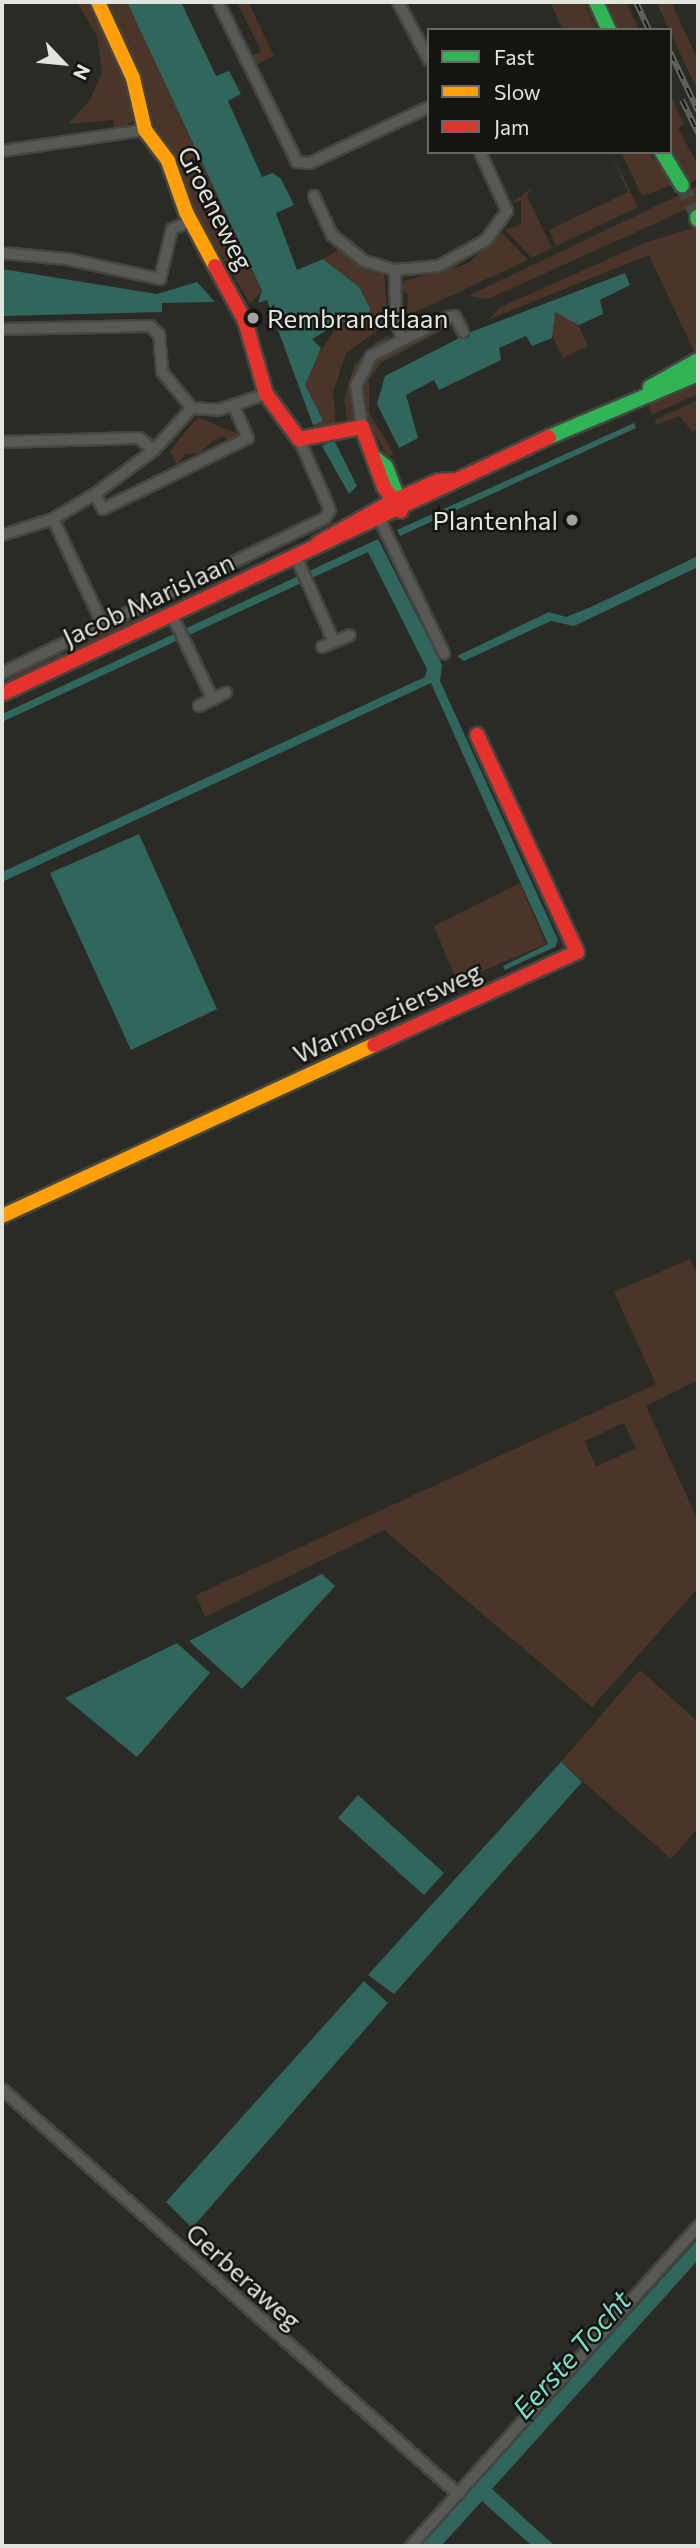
<!DOCTYPE html>
<style>
body{margin:0}
#map{position:relative;width:700px;height:2548px;overflow:hidden;background:#2b2b26;font-family:Commissioner,sans-serif}
div>[style]{position:absolute}
[style*='--x']{left:calc(var(--x)*1px);top:calc(var(--y)*1px);width:calc(var(--w)*1px);rotate:calc(var(--a)*1deg)}
.green>*{inset:0;background:#4a3528}
.water>*{inset:0;background:#30665d}
.secondary-tunnel>*{height:14px;margin-top:-7px;transform-origin:0;background:repeating-linear-gradient(90deg,#464742 0 14px,transparent 0 21px)}
.roads{filter:drop-shadow(2px 0 #444641) drop-shadow(-2px 0 #444641) drop-shadow(0 2px #444641) drop-shadow(0 -2px #444641)}
.street>*{height:10px;margin:-5px;padding:0 5px;transform-origin:5px;border-radius:5px;background:#585955}
.fast>*{height:14px;margin:-7px;padding:0 7px;transform-origin:7px;border-radius:7px;background:#30b455}
.slow>*{height:14px;margin:-7px;padding:0 7px;transform-origin:7px;border-radius:7px;background:#ff9f0a}
.jam>*{height:14px;margin:-7px;padding:0 7px;transform-origin:7px;border-radius:7px;background:#e5322d}
.rail>*{height:6px;margin-top:-3px;transform-origin:0;background:repeating-linear-gradient(90deg,#141511 0 10px,#646562 0 20px);box-sizing:border-box;border-block:2px solid #646562}
.dots>*{width:19px;height:19px;translate:-50% -50%;box-sizing:border-box;border:4px solid #141511;border-radius:50%}
span{translate:-50% -50%;white-space:nowrap;text-align:center;line-height:1.15;-webkit-text-stroke:5px #141511;paint-order:stroke}
.street-label{font-size:26px;color:#e2e4de}
.poi-label{font-size:26px;color:#e2e4de}
.left{translate:0 -50%;text-align:left}
.right{translate:-100% -50%;text-align:right}
.water-label{font-size:28px;color:#7eddcd;font-style:italic}
.frame{position:absolute;inset:0;border:4px solid #e2e4de;pointer-events:none}
.legend{position:absolute;left:427px;top:28px;width:245px;height:126px;box-sizing:border-box;background:#141511;border:2px solid #666863;margin:0;padding:9px 12px;list-style:none;font-size:21px;color:#e2e4de}
.legend li{display:flex;align-items:center;gap:14px;height:35px}
.legend b{width:35px;border:2px solid #666863}
.north{position:absolute;left:28px;top:28px;width:70px;height:70px;-webkit-text-stroke:5px #141511;paint-order:stroke;rotate:116deg;font-size:19px;font-weight:700;line-height:28px;text-align:center;color:#e2e4de}
.north::after{content:'';display:block;margin:auto;width:24px;height:32px;background:#e2e4de;clip-path:polygon(50% 0,100% 100%,50% 72%,0 100%)}
</style>
<div id="map">
<div class="green">
<div style="clip-path:polygon(77px 2px,92px 2px,123px 70px,136px 117px,123px 129px,114px 131px,113px 120px,68px 124px,90px 100px,102px 73px,97px 36px)"></div>
<div style="clip-path:polygon(106px 2px,127px 2px,262px 292px,250px 303px,186px 197px,179px 167px,146px 111px,138px 74px)"></div>
<div style="clip-path:polygon(237px 2px,248px 2px,274px 56px,257px 64px,252px 56px,261px 51px)"></div>
<div style="clip-path:polygon(550px 2px,584px 2px,597px 30px,563px 30px)"></div>
<div style="clip-path:polygon(602px 2px,626px 2px,639px 30px,615px 30px)"></div>
<div style="clip-path:polygon(656px 2px,671px 2px,698px 60px,698px 91px)"></div>
<div style="clip-path:polygon(670px 95px,684px 124px,678px 129px,698px 165px,698px 179px,688px 184px,670px 152px)"></div>
<div style="clip-path:polygon(610px 152px,638px 207px,556px 246px,549px 230px,628px 192px)"></div>
<div style="clip-path:polygon(621px 152px,649px 152px,672px 185px,642px 196px)"></div>
<div style="clip-path:polygon(698px 186px,698px 204px,488px 299px,468px 296px)"></div>
<div style="clip-path:polygon(531px 189px,527px 196px,552px 248px,532px 258px,505px 230px,521px 224px,521px 201px,511px 203px)"></div>
<div style="clip-path:polygon(696px 227px,696px 356px,649px 255px,490px 319px,499px 308px,644px 243px)"></div>
<div style="clip-path:polygon(502px 233px,528px 260px,405px 317px,409px 294px,402px 291px,404px 281px,467px 264px)"></div>
<div style="clip-path:polygon(338px 250px,384px 273px,388px 323px,346px 353px,333px 392px,336px 427px,316px 430px,313px 425px,323px 420px,305px 385px,307px 370px,341px 322px,368px 317px,370px 309px,359px 287px,323px 259px)"></div>
<div style="clip-path:polygon(555px 312px,577px 322px,588px 346px,563px 358px,551px 333px)"></div>
<div style="clip-path:polygon(442px 326px,443px 330px,381px 363px,369px 380px,369px 412px,394px 454px,388px 457px,364px 415px,363px 384px,376px 360px)"></div>
<div style="clip-path:polygon(395px 332px,364px 357px,354px 375px,350px 399px,355px 421px,348px 424px,344px 400px,354px 365px,375px 343px)"></div>
<div style="clip-path:polygon(698px 378px,698px 394px,651px 415px,649px 398px)"></div>
<div style="clip-path:polygon(698px 400px,698px 429px,692px 432px,680px 416px,656px 425px,654px 420px)"></div>
<div style="clip-path:polygon(198px 417px,242px 436px,228px 443px,225px 436px,211px 442px,194px 459px,197px 453px,185px 454px,177px 465px,170px 451px)"></div>
<div style="clip-path:polygon(180px 601px,181px 604px,2px 688px,7px 676px,53px 658px,56px 651px,66px 656px,93px 635px)"></div>
<div style="clip-path:polygon(520px 883px,546px 944px,457px 982px,434px 926px)"></div>
<div style="clip-path:polygon(evenodd,690px 1259px,698px 1276px,698px 1380px,646px 1406px,698px 1521px,698px 1588px,592px 1707px,384px 1530px,205px 1617px,196px 1595px,656px 1384px,614px 1292px,690px 1259px,624px 1423px,636px 1449px,596px 1466px,584px 1441px,624px 1423px)"></div>
<div style="clip-path:polygon(640px 1670px,698px 1722px,698px 1828px,671px 1859px,561px 1762px)"></div>
</div>
<div class="water">
<div style="clip-path:polygon(127px 2px,181px 2px,216px 76px,229px 71px,241px 94px,228px 101px,262px 177px,273px 173px,281px 179px,294px 205px,276px 213px,297px 270px,323px 259px,359px 287px,370px 308px,368px 317px,341px 322px,312px 339px,321px 348px,305px 385px,323px 420px,319px 423px,313px 425px,267px 300px,258px 303px,262px 291px)"></div>
<div style="clip-path:polygon(2px 269px,157px 294px,197px 282px,215px 302px,162px 303px,162px 312px,2px 316px)"></div>
<div style="clip-path:polygon(625px 273px,630px 285px,600px 300px,603px 314px,579px 325px,555px 312px,552px 338px,532px 346px,526px 336px,499px 348px,501px 360px,439px 390px,434px 380px,406px 395px,418px 438px,399px 448px,377px 404px,385px 376px,471px 332px)"></div>
<div style="clip-path:polygon(634px 423px,636px 428px,400px 536px,397px 530px)"></div>
<div style="clip-path:polygon(334px 440px,357px 486px,349px 494px,322px 446px)"></div>
<div style="clip-path:polygon(378px 539px,442px 665px,440px 681px,558px 940px,555px 947px,505px 970px,503px 966px,548px 944px,431px 683px,2px 882px,2px 872px,425px 677px,427px 669px,368px 552px,2px 722px,2px 714px)"></div>
<div style="clip-path:polygon(698px 556px,698px 567px,574px 626px,551px 621px,464px 661px,457px 656px,549px 612px,566px 617px,591px 607px)"></div>
<div style="clip-path:polygon(139px 834px,217px 1009px,131px 1050px,50px 873px)"></div>
<div style="clip-path:polygon(322px 1574px,335px 1586px,242px 1689px,189px 1641px)"></div>
<div style="clip-path:polygon(177px 1643px,210px 1673px,137px 1757px,65px 1698px)"></div>
<div style="clip-path:polygon(561px 1762px,582px 1782px,394px 1994px,368px 1975px)"></div>
<div style="clip-path:polygon(358px 1795px,444px 1873px,424px 1895px,338px 1818px)"></div>
<div style="clip-path:polygon(364px 1981px,388px 2003px,192px 2228px,166px 2202px)"></div>
<div style="clip-path:polygon(698px 2239px,698px 2260px,492px 2489px,555px 2546px,532px 2546px,482px 2501px,441px 2546px,420px 2546px)"></div>
</div>
<div class="secondary-tunnel">
<div style="--x:682;--y:185;--w:35;--a:65"></div>
</div>
<div class="roads">
<div class="street">
<div style="--x:218;--y:2;--w:178;--a:63.7"></div>
<div style="--x:297;--y:162;--w:13;--a:4"></div>
<div style="--x:310;--y:163;--w:132;--a:-25.2"></div>
<div style="--x:398;--y:2;--w:66;--a:61.9"></div>
<div style="--x:2;--y:151;--w:145;--a:-8.4"></div>
<div style="--x:314;--y:196;--w:43;--a:65.2"></div>
<div style="--x:332;--y:235;--w:41;--a:39.1"></div>
<div style="--x:364;--y:261;--w:32;--a:16"></div>
<div style="--x:395;--y:270;--w:44;--a:-5.2"></div>
<div style="--x:439;--y:266;--w:54;--a:-29"></div>
<div style="--x:486;--y:240;--w:36;--a:-54"></div>
<div style="--x:507;--y:211;--w:65;--a:-114.6"></div>
<div style="--x:2;--y:253;--w:65;--a:5.3"></div>
<div style="--x:67;--y:259;--w:95;--a:12.1"></div>
<div style="--x:160;--y:279;--w:51;--a:-76.5"></div>
<div style="--x:172;--y:229;--w:21;--a:-23"></div>
<div style="--x:395;--y:270;--w:52;--a:88.9"></div>
<div style="--x:396;--y:322;--w:17;--a:69"></div>
<div style="--x:2;--y:329;--w:148;--a:-1.2"></div>
<div style="--x:150;--y:326;--w:12;--a:42"></div>
<div style="--x:159;--y:334;--w:38;--a:85"></div>
<div style="--x:162;--y:372;--w:47;--a:50.2"></div>
<div style="--x:362;--y:427;--w:41;--a:-98.3"></div>
<div style="--x:356;--y:386;--w:34;--a:-63"></div>
<div style="--x:371;--y:356;--w:87;--a:-26.6"></div>
<div style="--x:449;--y:317;--w:6;--a:-9"></div>
<div style="--x:455;--y:316;--w:18;--a:63"></div>
<div style="--x:2;--y:442;--w:137;--a:-1.7"></div>
<div style="--x:139;--y:438;--w:19;--a:39"></div>
<div style="--x:95;--y:494;--w:17;--a:62"></div>
<div style="--x:103;--y:509;--w:161;--a:-26.1"></div>
<div style="--x:248;--y:438;--w:34;--a:-114"></div>
<div style="--x:376;--y:512;--w:157;--a:64.3"></div>
<div style="--x:53;--y:519;--w:117;--a:64.7"></div>
<div style="--x:2;--y:535;--w:53;--a:-17.4"></div>
<div style="--x:53;--y:519;--w:49;--a:-30.8"></div>
<div style="--x:95;--y:494;--w:74;--a:-36.7"></div>
<div style="--x:154;--y:450;--w:57;--a:-47.9"></div>
<div style="--x:192;--y:408;--w:26;--a:4"></div>
<div style="--x:218;--y:410;--w:51;--a:-18.4"></div>
<div style="--x:296;--y:557;--w:93;--a:65.9"></div>
<div style="--x:172;--y:615;--w:94;--a:64.2"></div>
<div style="--x:322;--y:647;--w:30;--a:-23"></div>
<div style="--x:2;--y:673;--w:358;--a:-25.6"></div>
<div style="--x:325;--y:518;--w:9;--a:-58"></div>
<div style="--x:330;--y:510;--w:77;--a:-113.6"></div>
<div style="--x:199;--y:706;--w:30;--a:-26"></div>
<div style="--x:2;--y:2089;--w:610;--a:41.61"></div>
<div style="--x:411;--y:2546;--w:430;--a:-48.1"></div>
</div>
<div class="fast">
<div style="--x:596;--y:2;--w:31;--a:65"></div>
<div style="--x:662;--y:152;--w:39;--a:59"></div>
<div style="--x:697;--y:217;--w:3;--a:72"></div>
<div style="--x:650;--y:387;--w:55;--a:-29.4"></div>
<div style="--x:549;--y:437;--w:162;--a:-22.9"></div>
<div style="--x:375;--y:458;--w:14;--a:39"></div>
<div style="--x:386;--y:467;--w:42;--a:69"></div>
</div>
<div class="slow">
<div style="--x:98;--y:2;--w:84;--a:65.3"></div>
<div style="--x:133;--y:78;--w:53;--a:77"></div>
<div style="--x:145;--y:130;--w:39;--a:53"></div>
<div style="--x:168;--y:161;--w:54;--a:70.6"></div>
<div style="--x:186;--y:212;--w:61;--a:61.8"></div>
<div style="--x:2;--y:1216;--w:409;--a:-24.7"></div>
</div>
<div class="jam">
<div style="--x:215;--y:266;--w:63;--a:61.4"></div>
<div style="--x:245;--y:321;--w:76;--a:74"></div>
<div style="--x:266;--y:394;--w:56;--a:53.7"></div>
<div style="--x:299;--y:439;--w:64;--a:-10.8"></div>
<div style="--x:362;--y:427;--w:64;--a:69.9"></div>
<div style="--x:384;--y:487;--w:29;--a:55"></div>
<div style="--x:318;--y:543;--w:84;--a:-29.3"></div>
<div style="--x:391;--y:502;--w:51;--a:-24.1"></div>
<div style="--x:438;--y:481;--w:19;--a:-3"></div>
<div style="--x:2;--y:694;--w:604;--a:-25.17"></div>
<div style="--x:374;--y:1045;--w:223;--a:-24.6"></div>
<div style="--x:577;--y:952;--w:239;--a:-114.7"></div>
</div>
</div>
<div class="rail">
<div style="--x:636;--y:2;--w:31;--a:65"></div>
<div style="--x:670;--y:52;--w:65;--a:64.6"></div>
<div style="--x:682;--y:100;--w:37;--a:64"></div>
</div>
<div class="dots">
<div style="left:253px;top:318px;background:#a2a39e"></div>
<div style="left:572px;top:520px;background:#a2a39e"></div>
</div>
<div class="street-label">
<span style="left:216px;top:208px;rotate:63deg">Groeneweg</span>
<span style="left:148px;top:599px;rotate:-25deg">Jacob Marislaan</span>
<span style="left:387px;top:1012px;rotate:-25deg">Warmoeziersweg</span>
<span style="left:244px;top:2276px;rotate:42deg">Gerberaweg</span>
</div>
<div class="poi-label">
<span class="left" style="left:267px;top:318px">Rembrandtlaan</span>
<span class="right" style="left:558px;top:520px">Plantenhal</span>
</div>
<div class="water-label">
<span style="left:571px;top:2354px;rotate:-48deg">Eerste Tocht</span>
</div>
<div class="frame"></div>
<ul class="legend">
<li><b style="height:9px;background:#30b455"></b>Fast</li>
<li><b style="height:9px;background:#ff9f0a"></b>Slow</li>
<li><b style="height:9px;background:#e5322d"></b>Jam</li>
</ul>
<div class="north">N</div>
</div>
